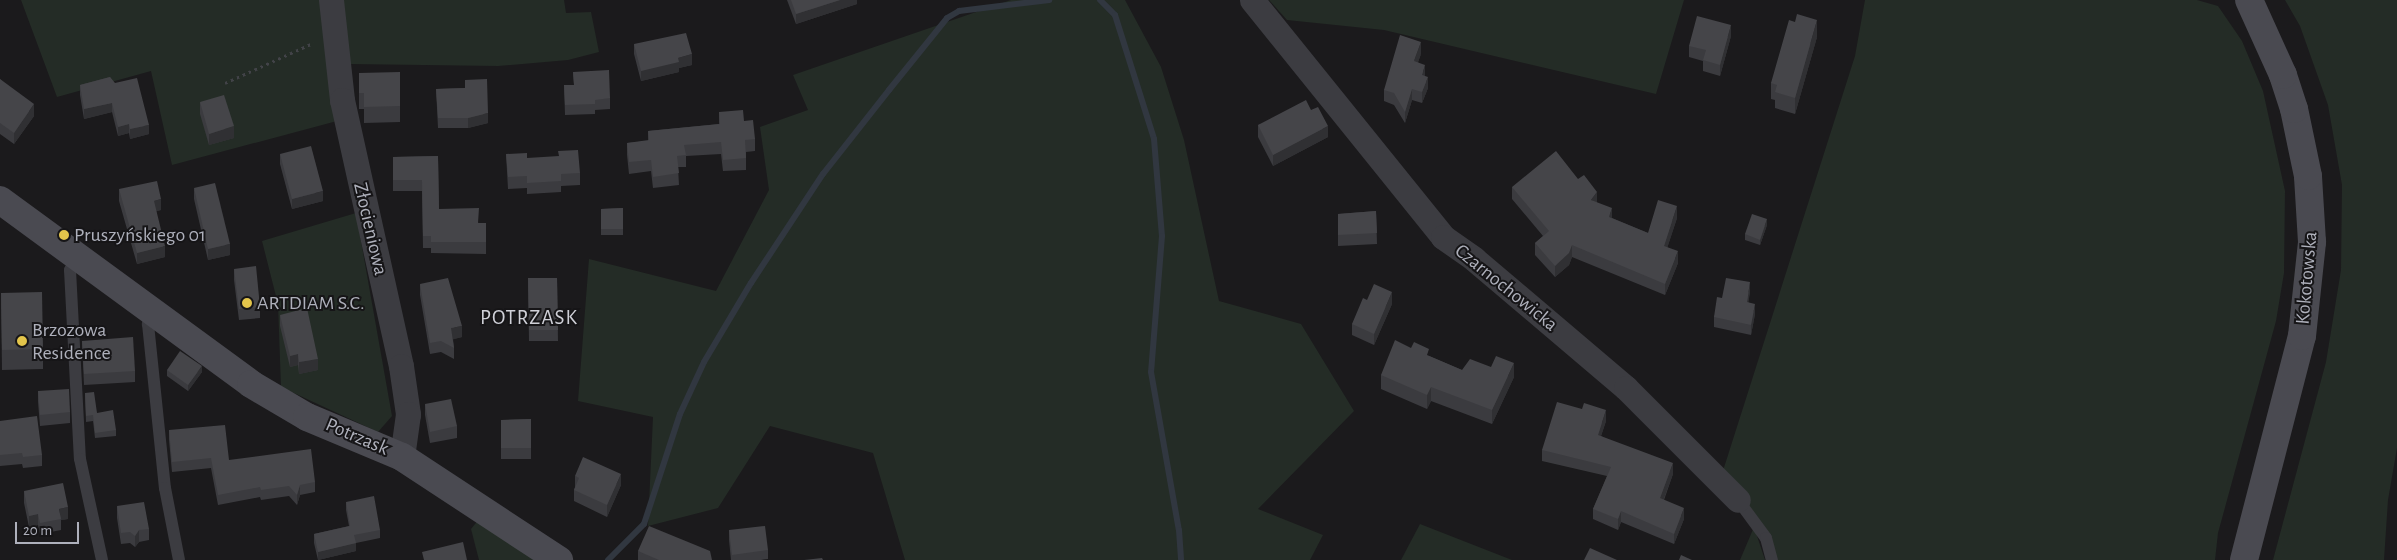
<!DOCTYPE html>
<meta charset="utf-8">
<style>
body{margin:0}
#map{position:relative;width:2397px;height:560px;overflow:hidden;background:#1b1a1c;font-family:"Alegreya Sans",sans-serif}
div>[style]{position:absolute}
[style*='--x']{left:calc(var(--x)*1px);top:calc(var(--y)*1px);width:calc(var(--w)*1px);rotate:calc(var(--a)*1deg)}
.green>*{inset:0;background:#242c26}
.stream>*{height:6px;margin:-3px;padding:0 3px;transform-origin:3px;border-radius:3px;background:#313740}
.path>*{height:3px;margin-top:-1.5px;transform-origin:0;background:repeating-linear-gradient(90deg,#424348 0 2.5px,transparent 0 6.5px)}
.lane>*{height:12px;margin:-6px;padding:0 6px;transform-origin:6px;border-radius:6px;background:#3c3c41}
.street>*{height:25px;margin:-12.5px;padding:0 12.5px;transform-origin:12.5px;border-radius:12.5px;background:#3c3c41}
.secondary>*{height:28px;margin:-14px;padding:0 14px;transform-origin:14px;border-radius:14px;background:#4a4a51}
.wall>*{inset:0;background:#3b3b3f}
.shaded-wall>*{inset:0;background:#303033}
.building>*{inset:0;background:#454549}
.dots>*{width:14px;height:14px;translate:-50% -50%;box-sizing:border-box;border:2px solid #161517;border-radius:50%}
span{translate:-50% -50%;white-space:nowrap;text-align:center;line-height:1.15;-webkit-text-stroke:4px #161517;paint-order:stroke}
.street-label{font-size:20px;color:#aeb0bb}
.poi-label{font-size:20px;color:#aeb0bb}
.left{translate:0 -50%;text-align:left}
.neighbourhood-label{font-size:21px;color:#cfd0d7;letter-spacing:1px}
.scale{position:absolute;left:15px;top:522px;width:64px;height:22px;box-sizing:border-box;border:2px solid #aeb0bb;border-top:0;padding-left:6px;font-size:15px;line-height:18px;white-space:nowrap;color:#aeb0bb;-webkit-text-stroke:4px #161517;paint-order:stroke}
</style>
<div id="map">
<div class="green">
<div style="clip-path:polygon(21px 0,320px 0,337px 121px,172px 165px,151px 71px,57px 97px)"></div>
<div style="clip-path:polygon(340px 0,564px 0,566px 13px,591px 12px,599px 52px,568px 60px,498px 66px,349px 64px)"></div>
<div style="clip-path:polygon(1011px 0,1125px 0,1161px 67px,1184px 140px,1219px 301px,1301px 324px,1354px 411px,1258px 509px,1323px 535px,1310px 560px,905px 560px,873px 453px,770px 426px,718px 508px,648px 526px,653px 417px,578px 401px,589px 259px,716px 291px,769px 190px,760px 127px,808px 110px,793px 75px)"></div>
<div style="clip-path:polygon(1269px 0,1684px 0,1656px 94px,1384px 30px,1287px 20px)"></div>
<div style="clip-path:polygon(1865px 0,2197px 0,2218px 6px,2242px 41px,2263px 91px,2285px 191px,2284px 273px,2276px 321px,2218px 533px,2215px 560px,1774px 560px,1721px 477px,1855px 56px)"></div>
<div style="clip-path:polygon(2285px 0,2397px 0,2397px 448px,2388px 500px,2384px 560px,2273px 560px,2326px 362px,2341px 270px,2342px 185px,2328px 105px,2300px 26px)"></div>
<div style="clip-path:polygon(356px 213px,392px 416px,378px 432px,281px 387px,278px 304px,262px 241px)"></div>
<div style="clip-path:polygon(480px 518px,540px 560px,479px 560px,471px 529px)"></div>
<div style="clip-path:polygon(1420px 524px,1512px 560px,1401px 560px)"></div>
<div style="clip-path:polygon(1754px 527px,1765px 560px,1740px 560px)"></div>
</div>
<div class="stream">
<div style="--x:1100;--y:0;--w:21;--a:45"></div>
<div style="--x:1115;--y:15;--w:130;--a:72.5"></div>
<div style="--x:1154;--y:139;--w:97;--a:85.3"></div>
<div style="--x:1162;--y:236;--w:136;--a:94.6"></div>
<div style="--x:1151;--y:372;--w:160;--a:80"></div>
<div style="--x:1179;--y:530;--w:30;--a:86"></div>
<div style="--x:608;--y:560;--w:51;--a:-45"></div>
<div style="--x:644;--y:524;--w:116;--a:-71.9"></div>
<div style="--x:680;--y:414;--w:57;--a:-65.2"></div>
<div style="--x:704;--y:362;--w:92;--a:-59.3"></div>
<div style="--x:751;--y:283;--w:131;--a:-56.6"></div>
<div style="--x:823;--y:174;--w:107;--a:-51.8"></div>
<div style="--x:889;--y:90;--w:92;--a:-51.1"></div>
<div style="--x:947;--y:18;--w:14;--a:-30"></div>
<div style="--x:959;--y:11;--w:91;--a:-7"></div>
</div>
<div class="path">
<div style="--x:225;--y:83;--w:97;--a:-24.4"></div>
</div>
<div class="lane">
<div style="--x:77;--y:257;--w:15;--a:118"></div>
<div style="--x:70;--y:270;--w:189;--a:87"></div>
<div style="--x:80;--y:459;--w:103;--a:77.7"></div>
<div style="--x:156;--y:313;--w:14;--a:126"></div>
<div style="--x:148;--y:324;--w:165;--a:84.1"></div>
<div style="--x:165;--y:488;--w:73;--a:79"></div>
<div style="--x:1738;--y:500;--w:47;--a:53.6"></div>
<div style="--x:1766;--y:538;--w:23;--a:75"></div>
</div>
<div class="street">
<div style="--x:331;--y:0;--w:101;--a:83.7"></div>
<div style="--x:342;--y:100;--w:272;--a:77.5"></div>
<div style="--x:401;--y:366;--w:49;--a:81.7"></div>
<div style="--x:408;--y:414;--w:43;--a:97.9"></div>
<div style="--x:1252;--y:0;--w:304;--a:51.1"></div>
<div style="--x:1443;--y:237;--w:38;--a:35"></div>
<div style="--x:1474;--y:259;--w:199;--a:40.3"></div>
<div style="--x:1626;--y:388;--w:158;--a:45"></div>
</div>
<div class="secondary">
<div style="--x:0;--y:200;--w:311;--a:36.2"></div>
<div style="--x:251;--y:384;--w:65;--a:30.5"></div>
<div style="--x:307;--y:417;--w:103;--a:22.8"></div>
<div style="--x:402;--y:457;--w:188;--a:33.3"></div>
<div style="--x:2244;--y:560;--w:231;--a:-75.5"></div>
<div style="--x:2302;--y:336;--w:95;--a:-83.9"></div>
<div style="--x:2312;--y:242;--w:66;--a:-93.5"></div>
<div style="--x:2308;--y:176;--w:68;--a:-101.8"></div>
<div style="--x:2294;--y:109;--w:36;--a:-108"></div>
<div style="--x:2283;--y:75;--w:82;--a:-114.4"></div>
</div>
<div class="wall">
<div style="clip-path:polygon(787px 0,857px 0,857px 4px,796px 24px)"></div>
<div style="clip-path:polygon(1731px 36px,1720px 76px,1703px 71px,1703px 61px,1689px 57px,1689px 46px)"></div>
<div style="clip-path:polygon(1817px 37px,1795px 114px,1775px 108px,1775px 100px,1771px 99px,1771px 83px)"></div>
<div style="clip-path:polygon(634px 44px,692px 65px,679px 68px,679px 72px,641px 81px,634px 54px)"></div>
<div style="clip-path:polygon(1421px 54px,1418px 62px,1425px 76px,1428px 88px,1422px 103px,1412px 100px,1405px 123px,1394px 105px,1384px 101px,1384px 90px)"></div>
<div style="clip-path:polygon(573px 72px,610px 98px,610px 109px,595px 110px,595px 114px,565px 115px,564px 85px,574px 85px)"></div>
<div style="clip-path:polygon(359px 73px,400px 106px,400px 122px,364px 123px,364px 109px,359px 109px)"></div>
<div style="clip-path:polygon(110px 77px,149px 134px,130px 139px,129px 133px,118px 136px,112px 112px,84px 119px,80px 95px,80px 85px)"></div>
<div style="clip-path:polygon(0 79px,34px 116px,14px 144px,0 134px)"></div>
<div style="clip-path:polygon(465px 80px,488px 123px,468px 128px,438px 128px,436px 89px,465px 88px)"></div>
<div style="clip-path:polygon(200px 102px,234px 138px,209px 145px,200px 114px)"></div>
<div style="clip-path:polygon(1311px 110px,1328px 137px,1273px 166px,1258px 137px,1258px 125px)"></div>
<div style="clip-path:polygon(719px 112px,744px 121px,755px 139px,755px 151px,746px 152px,746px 170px,723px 171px,721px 154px,686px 156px,686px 167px,678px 167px,679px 185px,653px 188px,651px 171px,629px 174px,627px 155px,627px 143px,648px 141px,648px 131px,719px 124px)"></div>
<div style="clip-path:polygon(280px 154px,323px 201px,292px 209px,280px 164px)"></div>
<div style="clip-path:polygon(506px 154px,527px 158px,580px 173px,580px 185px,561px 186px,561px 192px,527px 194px,527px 188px,508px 189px)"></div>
<div style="clip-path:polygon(438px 156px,439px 209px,479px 223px,486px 223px,486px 254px,431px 253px,431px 248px,423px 248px,422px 191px,393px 191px,393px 157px)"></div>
<div style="clip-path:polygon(1512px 187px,1597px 203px,1612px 218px,1648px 233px,1677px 218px,1667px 248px,1678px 263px,1665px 295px,1572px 257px,1569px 265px,1555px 277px,1535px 255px,1535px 243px,1543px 236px,1512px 199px)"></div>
<div style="clip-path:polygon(194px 188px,230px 255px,208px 260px,194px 199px)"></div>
<div style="clip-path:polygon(119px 189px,161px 210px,156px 211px,165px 257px,137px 264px,119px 201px)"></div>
<div style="clip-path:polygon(623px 208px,623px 235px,601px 235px,601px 209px)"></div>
<div style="clip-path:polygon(1376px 211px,1377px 244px,1338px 246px,1338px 214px)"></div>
<div style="clip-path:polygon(1767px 225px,1760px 245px,1745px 240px,1745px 234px)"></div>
<div style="clip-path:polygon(234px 269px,260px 307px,260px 318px,239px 320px,234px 280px)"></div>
<div style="clip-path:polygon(528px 278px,557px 278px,558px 341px,529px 341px)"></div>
<div style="clip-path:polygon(420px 284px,462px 337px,453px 339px,454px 348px,454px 359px,441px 352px,430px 354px,420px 295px)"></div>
<div style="clip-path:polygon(1750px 292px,1748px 302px,1755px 314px,1751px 335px,1714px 327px,1714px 317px,1722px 298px)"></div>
<div style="clip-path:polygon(1px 293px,43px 349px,43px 369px,2px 370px)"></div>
<div style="clip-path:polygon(1392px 304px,1374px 345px,1352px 335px,1352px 324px)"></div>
<div style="clip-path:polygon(280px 315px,318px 370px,299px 374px,298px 365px,290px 367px,280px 326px)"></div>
<div style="clip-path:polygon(82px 341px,135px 371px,135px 382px,84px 385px)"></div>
<div style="clip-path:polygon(1429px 356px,1462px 370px,1514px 377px,1492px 424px,1431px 401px,1427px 409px,1381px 389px,1381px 375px)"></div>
<div style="clip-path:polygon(167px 370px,202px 372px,188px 391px,167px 376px)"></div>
<div style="clip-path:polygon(38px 391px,70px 412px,70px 423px,40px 426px,38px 402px)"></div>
<div style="clip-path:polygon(85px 393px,97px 413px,116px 430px,116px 436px,95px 438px,93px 421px,86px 422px)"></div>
<div style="clip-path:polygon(425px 404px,457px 426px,457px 438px,430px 443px,425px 415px)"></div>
<div style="clip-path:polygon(531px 419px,531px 459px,501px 459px,501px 420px)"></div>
<div style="clip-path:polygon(0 421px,42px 455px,42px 466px,23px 468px,22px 464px,0 466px)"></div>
<div style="clip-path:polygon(1606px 421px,1601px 436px,1673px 474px,1664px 500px,1684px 519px,1674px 544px,1621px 522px,1618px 530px,1593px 519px,1593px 509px,1607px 476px,1542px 461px,1542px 450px)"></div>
<div style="clip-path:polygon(169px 430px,229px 460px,315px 482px,315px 492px,300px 495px,297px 505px,289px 496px,261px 500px,260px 497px,218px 505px,211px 468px,172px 472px,169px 440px)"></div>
<div style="clip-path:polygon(575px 476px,621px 485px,607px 517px,574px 501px,574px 490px,575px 487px)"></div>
<div style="clip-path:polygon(24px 491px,68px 519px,61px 520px,61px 530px,40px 534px,38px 525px,29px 527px,24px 503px)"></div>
<div style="clip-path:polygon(346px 502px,380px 530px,380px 538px,356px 543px,356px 551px,318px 560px,314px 543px,314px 534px,349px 526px,346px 510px)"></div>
<div style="clip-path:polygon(117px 506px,149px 529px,149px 540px,139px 542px,135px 547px,130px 543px,121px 544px,117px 518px)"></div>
<div style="clip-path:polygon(729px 530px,768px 550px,768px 559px,761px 560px,731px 560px,729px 540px)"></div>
<div style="clip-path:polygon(638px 551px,712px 560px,638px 560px)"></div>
</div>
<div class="shaded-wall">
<div style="clip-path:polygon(840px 0,857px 0,857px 4px,796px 24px,796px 14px)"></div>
<div style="clip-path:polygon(1817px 20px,1817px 37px,1795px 114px,1795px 98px)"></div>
<div style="clip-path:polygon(1731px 25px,1731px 36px,1720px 76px,1720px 65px)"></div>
<div style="clip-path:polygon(1421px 42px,1421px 54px,1414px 73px,1414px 61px)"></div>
<div style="clip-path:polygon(692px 54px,692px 65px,679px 68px,679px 72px,641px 81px,641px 71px,678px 58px)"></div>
<div style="clip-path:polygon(1425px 65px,1425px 76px,1422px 75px)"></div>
<div style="clip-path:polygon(1428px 77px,1428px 88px,1422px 103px,1422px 92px)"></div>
<div style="clip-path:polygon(1412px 89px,1412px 100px,1405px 123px,1405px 112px)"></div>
<div style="clip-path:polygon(112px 103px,112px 112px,84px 119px,84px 109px)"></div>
<div style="clip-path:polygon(34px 104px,34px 116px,14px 144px,14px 133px)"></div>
<div style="clip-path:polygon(488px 113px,488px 123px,468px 128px,468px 118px)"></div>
<div style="clip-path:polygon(129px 124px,129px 133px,118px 136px,118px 127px)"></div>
<div style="clip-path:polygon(149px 125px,149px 134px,130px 139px,130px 129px)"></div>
<div style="clip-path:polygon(234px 126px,234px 138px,209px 145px,209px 134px)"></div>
<div style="clip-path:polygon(1328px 126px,1328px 137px,1273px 166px,1273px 155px)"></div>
<div style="clip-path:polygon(323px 191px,323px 201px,292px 209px,292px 199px)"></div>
<div style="clip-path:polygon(1597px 192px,1597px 204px,1591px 200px)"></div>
<div style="clip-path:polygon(161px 199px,161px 210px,154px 212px,154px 201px)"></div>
<div style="clip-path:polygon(1677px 206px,1677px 218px,1664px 258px,1664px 246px)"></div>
<div style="clip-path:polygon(1612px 208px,1612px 220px,1609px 217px)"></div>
<div style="clip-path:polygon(1767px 219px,1767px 225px,1760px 245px,1760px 240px)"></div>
<div style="clip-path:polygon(230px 244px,230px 255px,208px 260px,208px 249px)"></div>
<div style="clip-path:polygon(1572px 245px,1572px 257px,1569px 265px,1555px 277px,1555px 266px)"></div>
<div style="clip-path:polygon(165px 246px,165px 257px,137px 264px,137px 253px)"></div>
<div style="clip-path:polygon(1678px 251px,1678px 263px,1665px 295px,1665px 284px)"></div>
<div style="clip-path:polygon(1750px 282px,1750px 292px,1747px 312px,1747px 302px)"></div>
<div style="clip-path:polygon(1392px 292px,1392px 304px,1374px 345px,1374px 334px)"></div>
<div style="clip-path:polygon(1755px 304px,1755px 314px,1751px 335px,1751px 325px)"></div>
<div style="clip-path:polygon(462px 326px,462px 337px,451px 340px,451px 328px)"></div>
<div style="clip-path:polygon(298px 354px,298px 365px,290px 367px,290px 356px)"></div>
<div style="clip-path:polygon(318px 359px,318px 370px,299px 374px,299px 362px)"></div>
<div style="clip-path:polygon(1514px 363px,1514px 377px,1492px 424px,1492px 410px)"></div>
<div style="clip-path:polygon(202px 366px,202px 372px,188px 391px,188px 385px)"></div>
<div style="clip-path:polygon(1431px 387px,1431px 401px,1427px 409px,1427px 395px)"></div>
<div style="clip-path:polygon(1606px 410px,1606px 421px,1598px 445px,1598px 435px)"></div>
<div style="clip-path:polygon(1673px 463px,1673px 474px,1660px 509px,1660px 498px)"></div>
<div style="clip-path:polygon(621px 474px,621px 485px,607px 517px,607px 505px)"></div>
<div style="clip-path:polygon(300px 485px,300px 495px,297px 505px,297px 495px)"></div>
<div style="clip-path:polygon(68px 507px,68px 519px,61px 520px,59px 509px)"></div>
<div style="clip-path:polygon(1684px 508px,1684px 519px,1674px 544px,1674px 534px)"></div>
<div style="clip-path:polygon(1621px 511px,1621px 522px,1618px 530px,1618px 519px)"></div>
<div style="clip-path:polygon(38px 514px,38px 525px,29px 527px,29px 516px)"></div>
<div style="clip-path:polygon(139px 530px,139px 542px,135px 547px,135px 536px)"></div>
<div style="clip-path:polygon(356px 543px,356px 551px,318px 560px,318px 552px)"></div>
</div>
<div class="building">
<div style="clip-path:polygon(791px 0,840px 0,796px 14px)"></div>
<div style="clip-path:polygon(1797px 14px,1817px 20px,1795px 98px,1775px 92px,1777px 85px,1771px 83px,1789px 20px,1795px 22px)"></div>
<div style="clip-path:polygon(1697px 16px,1731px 25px,1720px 65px,1703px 60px,1706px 50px,1689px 46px)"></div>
<div style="clip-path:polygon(686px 33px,692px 54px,678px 58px,679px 62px,641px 71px,634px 44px)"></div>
<div style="clip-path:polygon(1400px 35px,1421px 42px,1414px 61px,1425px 65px,1422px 75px,1428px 77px,1422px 92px,1412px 89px,1405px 112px,1394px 93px,1384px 90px)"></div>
<div style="clip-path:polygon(609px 70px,610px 98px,595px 100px,595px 104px,565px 105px,564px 85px,574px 85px,573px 72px)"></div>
<div style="clip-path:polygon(400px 72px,400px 106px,364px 107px,364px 93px,359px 93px,359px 73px)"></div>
<div style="clip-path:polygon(110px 77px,115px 83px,137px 78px,149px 125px,130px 129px,129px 124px,118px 127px,112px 103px,84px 109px,80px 85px)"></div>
<div style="clip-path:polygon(0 79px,34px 104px,14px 133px,0 123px)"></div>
<div style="clip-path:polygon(487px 79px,488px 113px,468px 118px,438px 118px,436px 89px,465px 88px,465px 80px)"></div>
<div style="clip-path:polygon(224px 95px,234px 126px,209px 134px,200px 102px)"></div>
<div style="clip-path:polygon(1306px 100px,1311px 110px,1318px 107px,1328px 126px,1273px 155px,1258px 125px)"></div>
<div style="clip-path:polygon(743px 110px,744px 121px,753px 120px,755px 139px,745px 140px,746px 158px,723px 160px,721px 142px,684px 145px,686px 155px,677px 156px,679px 173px,653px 177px,651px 160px,629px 162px,627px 143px,649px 140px,648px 131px,720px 124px,719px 112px)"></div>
<div style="clip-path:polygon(311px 146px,323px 191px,292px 199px,280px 154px)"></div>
<div style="clip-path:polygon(578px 150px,580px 173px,561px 174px,561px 181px,527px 183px,527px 176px,508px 177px,506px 154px,527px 153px,527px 158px,559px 156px,558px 151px)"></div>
<div style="clip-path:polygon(1556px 151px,1578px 179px,1584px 175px,1597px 192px,1591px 200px,1612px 208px,1609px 217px,1648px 233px,1658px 200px,1677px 206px,1664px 246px,1678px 251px,1665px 284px,1572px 245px,1569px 253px,1555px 266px,1535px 243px,1549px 231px,1512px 187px)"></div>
<div style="clip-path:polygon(438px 156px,439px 209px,479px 208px,478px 223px,486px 223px,486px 242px,431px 242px,431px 236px,423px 236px,422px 180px,393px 180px,393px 157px)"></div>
<div style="clip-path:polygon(157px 181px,161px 199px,154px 201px,165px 246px,137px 253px,119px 189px)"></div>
<div style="clip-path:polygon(215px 183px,230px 244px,208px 249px,194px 188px)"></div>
<div style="clip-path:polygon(623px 208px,623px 229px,601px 229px,601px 209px)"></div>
<div style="clip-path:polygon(1376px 211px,1377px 233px,1338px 235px,1338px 214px)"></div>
<div style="clip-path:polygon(1752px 214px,1767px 219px,1760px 240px,1745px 234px)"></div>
<div style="clip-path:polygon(256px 266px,260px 307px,239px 309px,234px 269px)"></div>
<div style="clip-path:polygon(448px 278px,462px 326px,451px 328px,454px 348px,441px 341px,430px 343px,420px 284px)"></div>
<div style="clip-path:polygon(528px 278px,557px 278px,558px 330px,529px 330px)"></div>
<div style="clip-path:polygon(1726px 278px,1750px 282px,1747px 302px,1755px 304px,1751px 325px,1714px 317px,1717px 297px,1722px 298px)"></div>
<div style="clip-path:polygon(1374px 284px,1392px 292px,1374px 334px,1352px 324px,1363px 298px,1367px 300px)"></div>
<div style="clip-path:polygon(42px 292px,43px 349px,2px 350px,1px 293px)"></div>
<div style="clip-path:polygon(307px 308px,318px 359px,299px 362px,298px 354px,290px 356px,280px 315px)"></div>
<div style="clip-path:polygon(133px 337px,135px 371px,84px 374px,82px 341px)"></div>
<div style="clip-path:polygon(1395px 340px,1411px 348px,1414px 342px,1429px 349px,1427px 355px,1462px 370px,1470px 359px,1491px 367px,1496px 356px,1514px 363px,1492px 410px,1431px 387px,1427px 395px,1381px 375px)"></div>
<div style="clip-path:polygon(180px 351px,202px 366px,188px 385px,167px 370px)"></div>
<div style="clip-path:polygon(69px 389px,70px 412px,40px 415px,38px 391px)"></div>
<div style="clip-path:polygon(94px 392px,97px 413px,113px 410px,116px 430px,95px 433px,93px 415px,86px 416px,85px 393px)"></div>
<div style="clip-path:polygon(451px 399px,457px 426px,430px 432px,425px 404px)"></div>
<div style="clip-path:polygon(1557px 402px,1582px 409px,1584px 403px,1606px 410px,1598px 435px,1673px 463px,1660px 498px,1684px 508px,1674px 534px,1621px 511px,1618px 519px,1593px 509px,1611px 467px,1542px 450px)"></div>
<div style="clip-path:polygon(37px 416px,42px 455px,23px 457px,22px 453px,0 455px,0 421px)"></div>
<div style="clip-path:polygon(531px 419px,531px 448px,501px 448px,501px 420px)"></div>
<div style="clip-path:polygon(225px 425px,229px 460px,311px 449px,315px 482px,300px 485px,297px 495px,289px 486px,261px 490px,260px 487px,218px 495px,211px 458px,172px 462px,169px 430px)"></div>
<div style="clip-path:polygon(583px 457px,621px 474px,607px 505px,574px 490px,579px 478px,575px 476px)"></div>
<div style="clip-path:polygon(63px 483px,68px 507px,59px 509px,61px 519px,40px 523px,38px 514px,29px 516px,24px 491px)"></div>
<div style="clip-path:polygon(374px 496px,380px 530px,354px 535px,356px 543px,318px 552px,314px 534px,350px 526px,346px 502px)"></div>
<div style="clip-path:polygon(144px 502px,149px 529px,139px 530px,135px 536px,130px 532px,121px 533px,117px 506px)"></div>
<div style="clip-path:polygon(649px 526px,710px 551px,712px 560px,659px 560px,638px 551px)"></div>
<div style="clip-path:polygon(765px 526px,768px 550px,732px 555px,729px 530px)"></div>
<div style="clip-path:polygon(463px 542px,467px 560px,424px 560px,422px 552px)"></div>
<div style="clip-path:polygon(1590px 548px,1617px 560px,1584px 560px)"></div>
<div style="clip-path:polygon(1681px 555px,1692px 560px,1679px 560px)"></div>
<div style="clip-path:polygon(822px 558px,823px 560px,804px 560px)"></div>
</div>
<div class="dots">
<div style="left:64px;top:235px;background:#e3c54b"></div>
<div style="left:247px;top:303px;background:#e3c54b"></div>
<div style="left:22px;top:341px;background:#e3c54b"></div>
</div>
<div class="street-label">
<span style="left:370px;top:229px;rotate:77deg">Złocieniowa</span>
<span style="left:2307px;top:278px;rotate:-85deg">Kokotowska</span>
<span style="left:1506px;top:288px;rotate:39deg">Czarnochowicka</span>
<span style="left:357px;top:437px;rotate:23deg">Potrzask</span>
</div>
<div class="poi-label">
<span class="left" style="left:74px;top:235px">Pruszyńskiego 01</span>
<span class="left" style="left:257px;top:303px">ARTDIAM S.C.</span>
<span class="left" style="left:32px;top:342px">Brzozowa<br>Residence</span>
</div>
<div class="neighbourhood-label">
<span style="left:529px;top:318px">POTRZASK</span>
</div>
<div class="scale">20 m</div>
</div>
